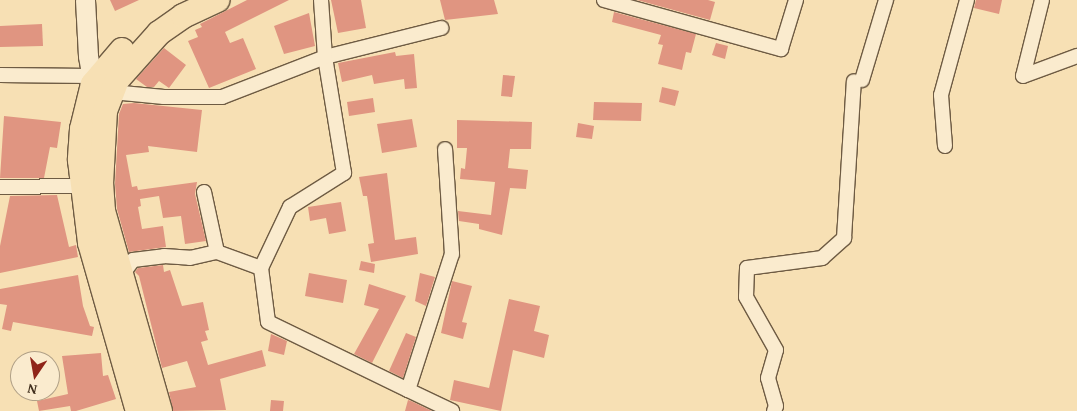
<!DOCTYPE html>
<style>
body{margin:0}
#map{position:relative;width:1077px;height:411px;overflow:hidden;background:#f7e0b4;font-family:"Gentium Book Plus",serif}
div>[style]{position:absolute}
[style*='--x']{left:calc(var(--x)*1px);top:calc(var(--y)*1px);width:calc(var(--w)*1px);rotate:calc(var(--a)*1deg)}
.building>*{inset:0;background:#e09581}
.roads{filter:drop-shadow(1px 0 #6e5b43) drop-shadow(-1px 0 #6e5b43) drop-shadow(0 1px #6e5b43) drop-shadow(0 -1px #6e5b43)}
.street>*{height:14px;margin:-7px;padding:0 7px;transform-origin:7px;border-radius:7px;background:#faebce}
.secondary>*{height:19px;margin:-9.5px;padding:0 9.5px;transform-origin:9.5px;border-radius:9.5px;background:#faebce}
.highway>*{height:24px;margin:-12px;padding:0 12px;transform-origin:12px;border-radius:12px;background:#f7e0b4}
span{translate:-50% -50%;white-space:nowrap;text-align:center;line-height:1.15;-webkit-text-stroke:5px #faebce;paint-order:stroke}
.north{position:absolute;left:10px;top:351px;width:50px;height:50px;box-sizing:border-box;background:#faebce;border:1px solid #b0a087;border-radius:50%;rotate:192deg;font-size:14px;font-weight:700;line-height:20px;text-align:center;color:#402f1d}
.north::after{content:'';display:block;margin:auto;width:18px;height:22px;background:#8f2418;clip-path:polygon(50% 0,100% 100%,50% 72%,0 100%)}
</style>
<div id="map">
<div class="building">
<div style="clip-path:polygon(110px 0,139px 0,115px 11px)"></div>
<div style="clip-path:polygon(247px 0,289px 0,225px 32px,230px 43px,243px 38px,256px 69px,209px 88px,188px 41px,198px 37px,195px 30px,202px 27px,200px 24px)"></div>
<div style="clip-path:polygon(331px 0,361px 0,366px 28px,338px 33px)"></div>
<div style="clip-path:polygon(440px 0,494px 0,498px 14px,445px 20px)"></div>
<div style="clip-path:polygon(637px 0,708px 0,715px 2px,710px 20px)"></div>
<div style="clip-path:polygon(976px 0,1002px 0,999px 14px,974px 8px)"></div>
<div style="clip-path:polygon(614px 12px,696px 34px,691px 53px,686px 52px,682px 70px,658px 64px,663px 45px,658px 44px,661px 35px,612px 22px)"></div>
<div style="clip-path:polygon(309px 13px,315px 46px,284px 54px,274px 26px)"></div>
<div style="clip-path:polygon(42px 24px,43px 46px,0 47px,0 26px)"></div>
<div style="clip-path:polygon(716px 43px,728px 46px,725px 59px,712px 55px)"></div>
<div style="clip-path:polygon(164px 48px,186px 65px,169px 88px,159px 81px,154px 87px,147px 87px,136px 79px)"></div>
<div style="clip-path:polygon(395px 52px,396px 56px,414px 54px,417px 88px,405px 89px,404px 79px,374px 84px,372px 75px,342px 82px,338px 63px)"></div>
<div style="clip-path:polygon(503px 75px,515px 76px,512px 97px,501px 96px)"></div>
<div style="clip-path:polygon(662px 87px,679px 91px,675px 106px,659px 102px)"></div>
<div style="clip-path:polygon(373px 98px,375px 112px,349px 116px,347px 102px)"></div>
<div style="clip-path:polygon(594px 102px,642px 103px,641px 121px,593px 120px)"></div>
<div style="clip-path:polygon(134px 103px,202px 110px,197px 152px,148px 146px,149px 152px,126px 155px,132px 187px,137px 186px,138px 190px,197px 182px,195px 194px,206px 241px,185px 244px,181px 216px,163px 218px,159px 196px,140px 199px,141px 206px,138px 207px,142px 229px,163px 226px,166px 247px,129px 252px,117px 209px,115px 184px,119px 114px,123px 104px)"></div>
<div style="clip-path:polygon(4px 116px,61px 122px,57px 148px,50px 147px,44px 178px,0 178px)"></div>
<div style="clip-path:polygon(412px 119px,417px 147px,382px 153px,377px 124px)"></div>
<div style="clip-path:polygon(457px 120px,532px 122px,531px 149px,510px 149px,508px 168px,528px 170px,526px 189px,510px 188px,502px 235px,479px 229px,479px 224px,459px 221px,458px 211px,491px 215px,495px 182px,460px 179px,461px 168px,465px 169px,467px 148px,457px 148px)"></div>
<div style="clip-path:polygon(578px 123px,594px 126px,592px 139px,576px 137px)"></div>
<div style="clip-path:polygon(387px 173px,395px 240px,416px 237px,418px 254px,371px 262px,368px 244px,374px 243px,367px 196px,363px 196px,359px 177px)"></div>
<div style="clip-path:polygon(57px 195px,69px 247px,76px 245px,78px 257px,0 273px,0 246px,10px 196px)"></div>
<div style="clip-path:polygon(341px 202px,346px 231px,329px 234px,326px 218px,310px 221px,308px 207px)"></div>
<div style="clip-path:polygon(361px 261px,375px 264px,374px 273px,359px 270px)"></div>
<div style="clip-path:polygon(163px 265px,164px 272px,170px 270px,182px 306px,203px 302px,209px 330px,205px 331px,208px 340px,201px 342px,208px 365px,262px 350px,266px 366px,220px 379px,226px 410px,173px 411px,169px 392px,196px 387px,187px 361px,162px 368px,139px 276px,135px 272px,138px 268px)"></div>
<div style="clip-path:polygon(309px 273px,347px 280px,343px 303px,305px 296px)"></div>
<div style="clip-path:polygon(420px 273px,435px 277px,426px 306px,415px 301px)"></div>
<div style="clip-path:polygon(78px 275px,83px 306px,90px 326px,94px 327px,92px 336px,13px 322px,11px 331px,2px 329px,7px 305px,0 304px,0 289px)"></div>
<div style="clip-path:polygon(452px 281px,472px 286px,462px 322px,467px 323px,463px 339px,441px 333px)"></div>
<div style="clip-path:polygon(369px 284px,406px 296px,372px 363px,354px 354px,379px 309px,364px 305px)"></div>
<div style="clip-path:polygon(509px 299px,540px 306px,534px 331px,549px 335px,544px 358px,513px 350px,501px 411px,450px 400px,454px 380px,489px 388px)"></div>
<div style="clip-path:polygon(406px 333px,416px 337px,403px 378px,389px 371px)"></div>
<div style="clip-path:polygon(271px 334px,287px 341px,284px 355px,268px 351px)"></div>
<div style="clip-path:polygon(101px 353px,103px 376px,108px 375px,116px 399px,76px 411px,71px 411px,70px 406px,39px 411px,37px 401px,68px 394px,62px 356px)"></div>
<div style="clip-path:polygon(271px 400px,284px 401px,283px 411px,270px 411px)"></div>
<div style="clip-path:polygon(408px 400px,411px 401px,432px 411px,405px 411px)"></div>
</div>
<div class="roads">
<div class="street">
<div style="--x:604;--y:0;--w:184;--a:15.5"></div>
<div style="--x:781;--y:49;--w:51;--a:-73"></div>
<div style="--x:1042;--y:0;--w:78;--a:104"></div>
<div style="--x:1023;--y:76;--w:58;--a:-20.3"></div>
<div style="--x:0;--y:75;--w:91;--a:0.6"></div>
<div style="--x:862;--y:80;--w:84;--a:-73.3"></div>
<div style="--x:112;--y:92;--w:52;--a:5.5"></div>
<div style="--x:164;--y:97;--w:58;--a:0"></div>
<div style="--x:222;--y:97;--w:110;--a:-21.2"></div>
<div style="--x:325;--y:57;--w:120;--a:-14"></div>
<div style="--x:945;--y:146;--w:51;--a:-94.5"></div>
<div style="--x:941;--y:95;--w:98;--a:-74.7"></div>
<div style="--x:0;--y:187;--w:82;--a:-0.7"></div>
<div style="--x:204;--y:192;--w:61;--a:77.8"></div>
<div style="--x:217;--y:252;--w:47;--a:20"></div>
<div style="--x:261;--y:268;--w:68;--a:-64.6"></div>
<div style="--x:290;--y:207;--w:64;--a:-32.2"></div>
<div style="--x:344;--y:173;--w:118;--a:-99.3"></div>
<div style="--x:325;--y:57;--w:57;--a:-94"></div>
<div style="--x:261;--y:268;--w:54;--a:82.6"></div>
<div style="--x:268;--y:322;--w:156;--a:25.9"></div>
<div style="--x:408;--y:390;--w:143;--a:-72.1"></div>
<div style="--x:452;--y:254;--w:105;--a:-93.8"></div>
<div style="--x:121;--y:276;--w:20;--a:-53"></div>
<div style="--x:133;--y:260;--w:31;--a:-7"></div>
<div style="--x:164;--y:256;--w:26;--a:4"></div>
<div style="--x:190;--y:258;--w:28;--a:-13"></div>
<div style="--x:408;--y:390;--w:49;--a:25.5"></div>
<div style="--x:774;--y:411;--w:5;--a:-68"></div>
<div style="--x:776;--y:406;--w:29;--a:-106"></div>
<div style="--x:768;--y:378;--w:29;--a:-74"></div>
<div style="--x:776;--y:350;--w:61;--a:-119.5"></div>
<div style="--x:746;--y:297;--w:29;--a:-88"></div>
<div style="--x:747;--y:268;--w:76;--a:-7.6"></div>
<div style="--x:822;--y:258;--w:30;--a:-42"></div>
<div style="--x:844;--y:238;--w:157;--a:-86.4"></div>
</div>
<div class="secondary">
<div style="--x:85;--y:0;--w:56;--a:86.9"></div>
<div style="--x:88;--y:56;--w:28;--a:80"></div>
<div style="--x:93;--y:84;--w:9;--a:49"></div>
</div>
<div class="highway">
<div style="--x:122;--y:50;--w:45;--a:130.5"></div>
<div style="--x:93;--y:84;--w:46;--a:103.7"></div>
<div style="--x:82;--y:129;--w:31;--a:94"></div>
<div style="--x:80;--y:160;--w:84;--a:83.1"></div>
<div style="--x:90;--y:243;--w:175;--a:74.1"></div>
<div style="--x:160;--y:411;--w:208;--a:-105.9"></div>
<div style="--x:103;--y:211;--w:27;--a:-94"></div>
<div style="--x:101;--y:184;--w:73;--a:-86.9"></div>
<div style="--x:105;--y:111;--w:33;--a:-69"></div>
<div style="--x:117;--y:80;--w:63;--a:-48.2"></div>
<div style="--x:159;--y:33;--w:29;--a:-35"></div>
<div style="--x:183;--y:16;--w:38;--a:-25"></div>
</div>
</div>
<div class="north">N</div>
</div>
